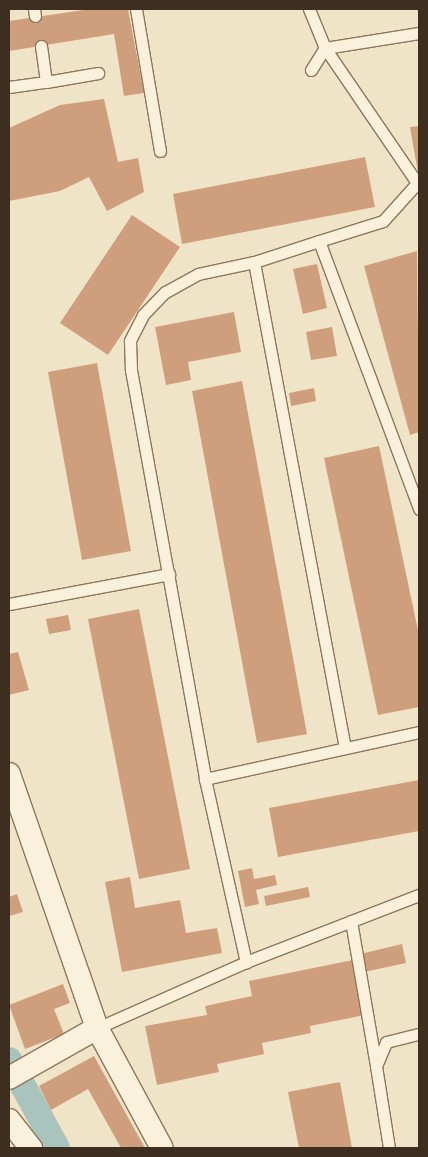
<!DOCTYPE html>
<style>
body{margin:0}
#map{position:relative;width:428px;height:1157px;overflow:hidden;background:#f0e4c8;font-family:"Crimson Pro",serif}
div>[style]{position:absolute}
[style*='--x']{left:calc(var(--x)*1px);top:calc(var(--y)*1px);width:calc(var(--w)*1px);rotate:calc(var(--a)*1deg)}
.canal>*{height:26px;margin:-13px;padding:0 13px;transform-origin:13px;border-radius:13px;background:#a9c4bc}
.building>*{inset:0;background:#cf9f7d}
.roads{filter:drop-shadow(1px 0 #8d765c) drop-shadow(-1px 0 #8d765c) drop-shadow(0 1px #8d765c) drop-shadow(0 -1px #8d765c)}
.lane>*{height:11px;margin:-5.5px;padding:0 5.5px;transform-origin:5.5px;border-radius:5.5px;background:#faf1dc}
.street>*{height:22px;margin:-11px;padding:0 11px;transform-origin:11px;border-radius:11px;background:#faf1dc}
span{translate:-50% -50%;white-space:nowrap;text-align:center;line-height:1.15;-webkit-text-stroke:4px #f7eed8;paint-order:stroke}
.frame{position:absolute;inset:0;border:10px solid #3d2e20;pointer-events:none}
</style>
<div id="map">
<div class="canal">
<div style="--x:9;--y:1060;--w:100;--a:61.4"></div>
</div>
<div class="building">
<div style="clip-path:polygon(90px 9px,128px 9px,144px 93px,124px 96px,114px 34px,9px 51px,9px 21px)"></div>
<div style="clip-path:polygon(104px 99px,118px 162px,138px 158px,144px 192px,107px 211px,89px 177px,60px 191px,9px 201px,9px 128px,60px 105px)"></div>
<div style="clip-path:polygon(419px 126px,419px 172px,418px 173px,410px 127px)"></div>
<div style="clip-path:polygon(365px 157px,375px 207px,182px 244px,173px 194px)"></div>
<div style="clip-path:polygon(132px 215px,180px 247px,108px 355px,60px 323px)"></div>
<div style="clip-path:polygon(417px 251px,419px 432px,410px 435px,364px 266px)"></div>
<div style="clip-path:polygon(317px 264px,327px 308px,303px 314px,293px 269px)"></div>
<div style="clip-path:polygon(234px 312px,241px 352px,188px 362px,191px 380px,166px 385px,155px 327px)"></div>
<div style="clip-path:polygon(332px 327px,337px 356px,311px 360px,306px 332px)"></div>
<div style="clip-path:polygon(97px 363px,131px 551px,82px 560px,48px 372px)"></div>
<div style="clip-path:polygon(242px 381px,307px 734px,257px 743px,192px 391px)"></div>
<div style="clip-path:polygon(314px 388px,316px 401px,291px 406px,289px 393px)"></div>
<div style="clip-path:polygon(379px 446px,419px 635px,419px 707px,378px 715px,324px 458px)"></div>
<div style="clip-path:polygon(139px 609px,190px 869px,139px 879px,88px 619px)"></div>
<div style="clip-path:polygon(68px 615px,71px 630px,49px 634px,46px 619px)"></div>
<div style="clip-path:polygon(18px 652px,29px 690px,9px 695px,9px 654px)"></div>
<div style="clip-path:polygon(419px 780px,419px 831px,278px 857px,269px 808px)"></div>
<div style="clip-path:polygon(252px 868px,254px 879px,275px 875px,277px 885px,256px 890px,259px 904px,245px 907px,238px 871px)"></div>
<div style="clip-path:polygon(130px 877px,135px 908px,180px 900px,186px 933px,217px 928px,222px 953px,122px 972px,105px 882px)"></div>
<div style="clip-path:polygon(308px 887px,310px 897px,266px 906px,264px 896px)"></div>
<div style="clip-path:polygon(17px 894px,23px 912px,9px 916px,9px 897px)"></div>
<div style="clip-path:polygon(402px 944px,406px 963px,364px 972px,360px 954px)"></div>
<div style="clip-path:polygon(353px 960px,365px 1015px,310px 1026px,311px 1033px,262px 1043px,264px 1054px,217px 1064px,219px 1072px,157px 1085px,145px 1026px,207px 1015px,205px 1006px,252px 996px,249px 981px)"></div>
<div style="clip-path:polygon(63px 984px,70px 1003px,54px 1009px,64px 1034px,25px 1049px,9px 1005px)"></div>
<div style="clip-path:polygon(94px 1056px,145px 1148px,121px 1148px,88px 1089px,51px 1110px,39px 1086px)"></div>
<div style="clip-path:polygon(340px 1082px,352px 1148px,299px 1148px,288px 1092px)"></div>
</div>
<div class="roads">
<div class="lane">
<div style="--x:34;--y:9;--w:7;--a:82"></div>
<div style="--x:136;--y:9;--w:144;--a:80.4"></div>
<div style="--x:309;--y:9;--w:42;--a:67.7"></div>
<div style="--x:325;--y:48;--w:167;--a:55.7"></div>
<div style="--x:41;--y:46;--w:36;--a:82"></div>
<div style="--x:46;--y:82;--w:53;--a:-9.8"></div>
<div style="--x:311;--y:70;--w:26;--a:-58"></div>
<div style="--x:325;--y:48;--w:95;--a:-9.1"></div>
<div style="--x:9;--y:87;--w:37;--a:-8"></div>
<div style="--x:419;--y:181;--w:54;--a:132"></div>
<div style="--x:383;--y:221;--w:67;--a:162.6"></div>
<div style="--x:319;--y:241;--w:286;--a:69.5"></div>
<div style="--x:319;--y:241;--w:68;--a:162.1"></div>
<div style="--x:254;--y:262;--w:493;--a:79.4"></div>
<div style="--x:254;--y:262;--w:57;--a:167.9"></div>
<div style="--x:198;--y:274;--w:38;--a:151"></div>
<div style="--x:165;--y:292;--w:32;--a:134"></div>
<div style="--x:143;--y:315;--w:29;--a:117"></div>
<div style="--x:130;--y:341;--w:29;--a:88"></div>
<div style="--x:131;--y:370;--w:416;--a:79.7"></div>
<div style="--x:205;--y:779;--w:219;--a:-12.4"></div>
<div style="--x:9;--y:604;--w:163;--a:-10.6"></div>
<div style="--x:205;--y:779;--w:188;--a:77.4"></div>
<div style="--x:351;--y:921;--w:147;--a:80.2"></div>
<div style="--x:97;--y:1028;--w:163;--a:-23.9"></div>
<div style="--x:246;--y:962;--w:186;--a:-21.2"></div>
<div style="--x:389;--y:1148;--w:83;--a:-99"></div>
<div style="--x:376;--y:1066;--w:26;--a:-67"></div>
<div style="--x:386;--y:1042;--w:34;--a:-14"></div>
</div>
<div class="street">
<div style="--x:9;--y:774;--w:269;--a:70.9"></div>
<div style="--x:97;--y:1028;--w:136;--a:61.6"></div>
<div style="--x:9;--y:1078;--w:101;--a:-29.6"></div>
<div style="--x:9;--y:1120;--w:36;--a:52"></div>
</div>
</div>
<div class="frame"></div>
</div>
